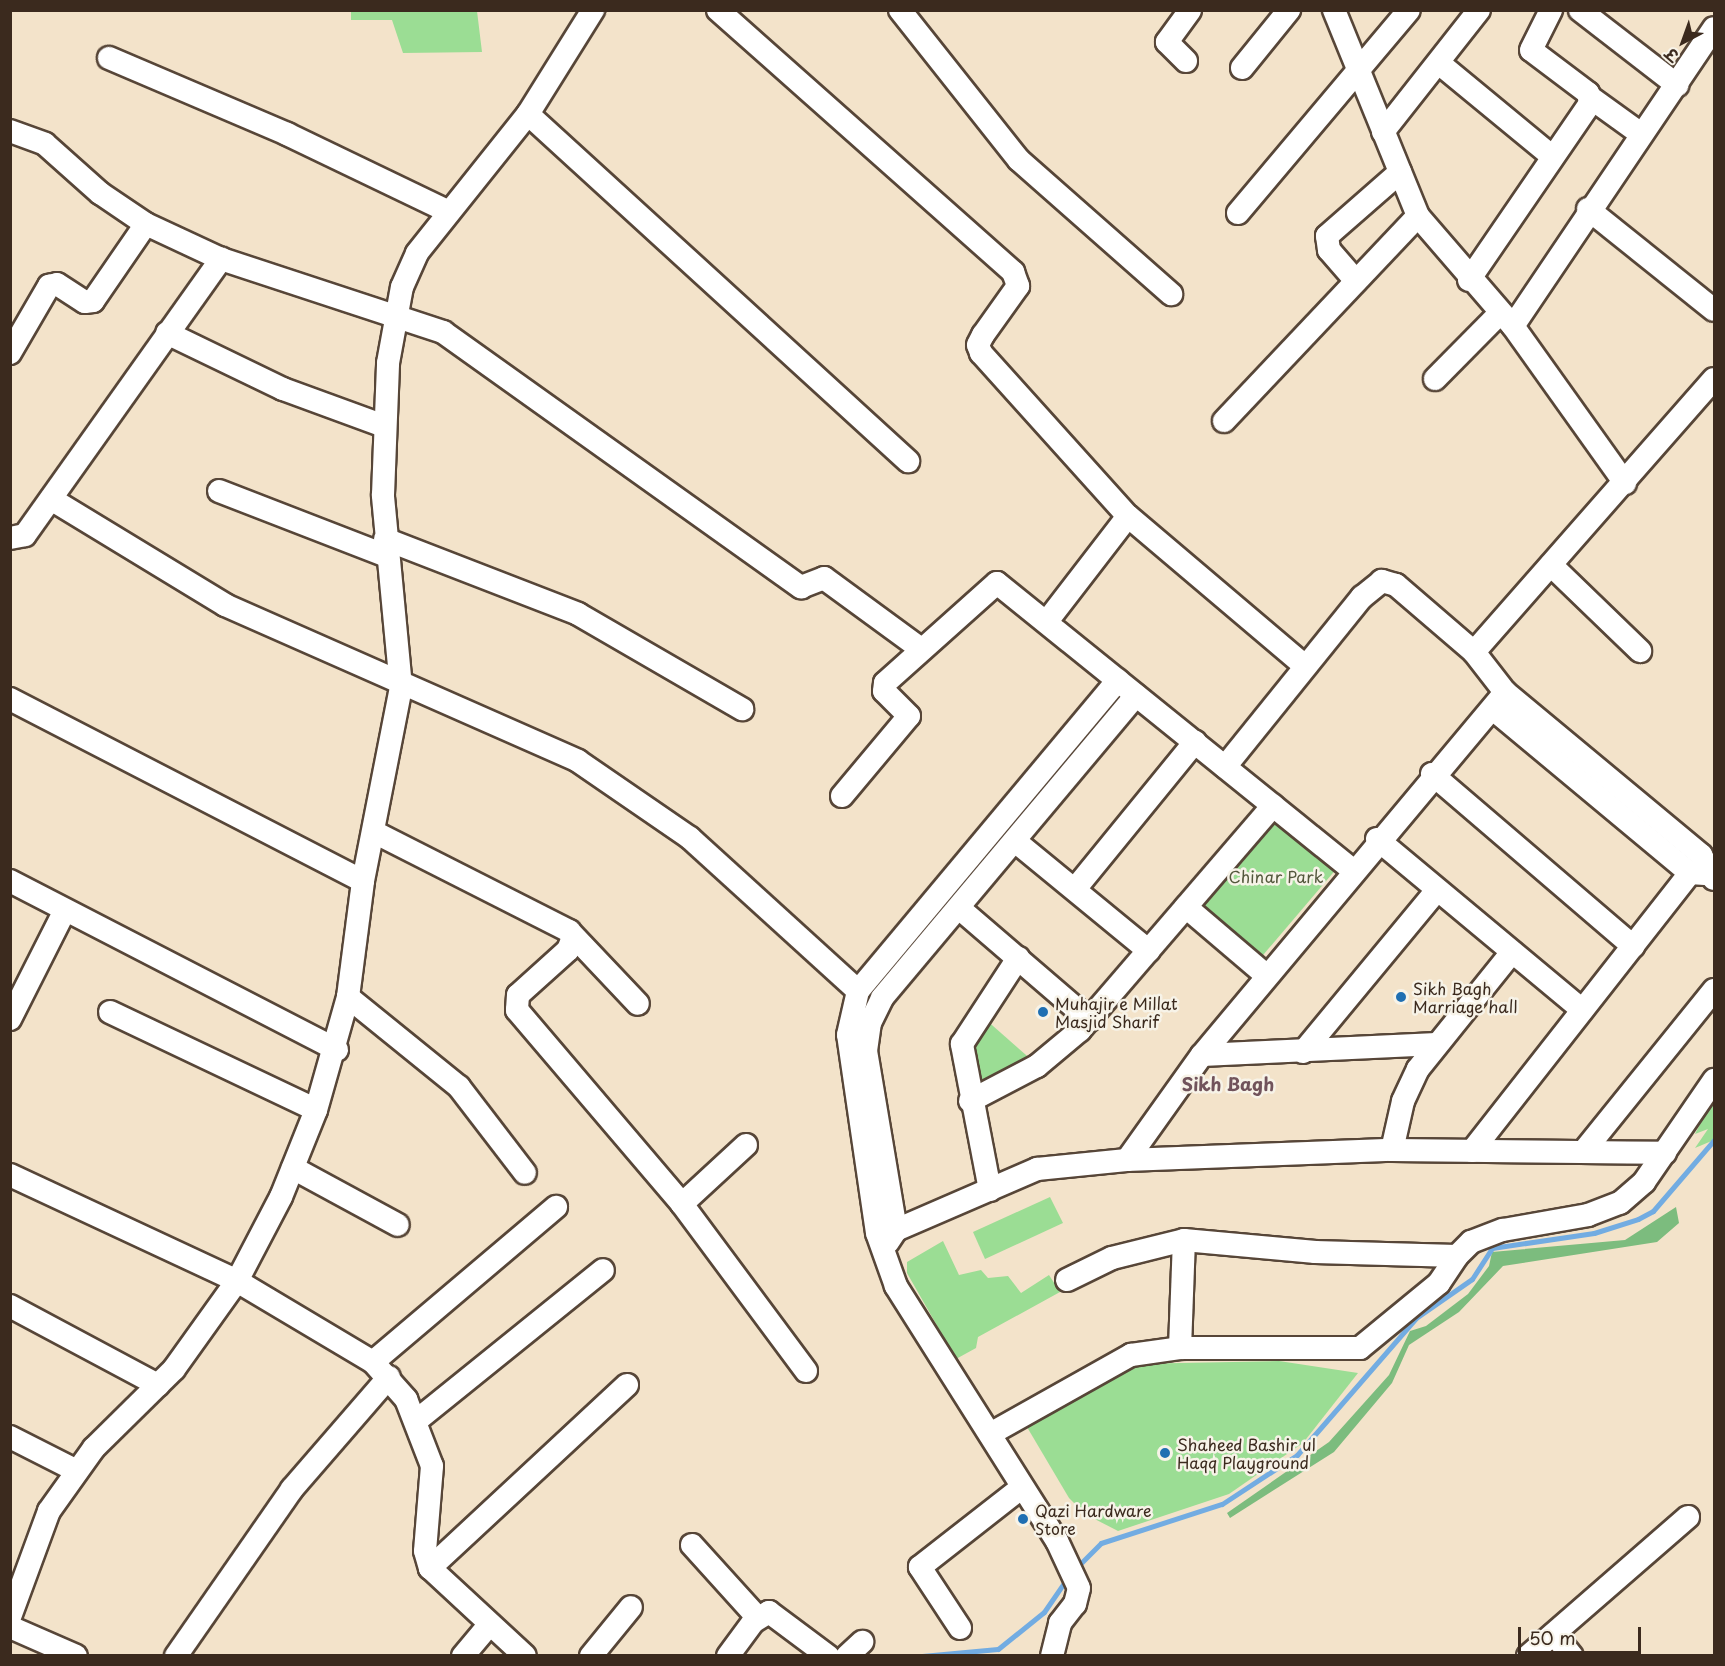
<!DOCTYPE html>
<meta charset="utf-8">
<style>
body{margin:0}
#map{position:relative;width:1725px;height:1666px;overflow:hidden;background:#f3e3ca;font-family:"Playpen Sans","Playpen Sans Deva",sans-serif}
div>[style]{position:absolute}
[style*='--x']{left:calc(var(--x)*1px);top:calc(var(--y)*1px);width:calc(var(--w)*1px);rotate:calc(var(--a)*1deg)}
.green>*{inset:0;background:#9bdd94}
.forest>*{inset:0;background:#7cbc7e}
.stream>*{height:5px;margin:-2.5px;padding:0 2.5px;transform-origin:2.5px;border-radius:2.5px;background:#72ace2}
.roads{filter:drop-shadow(2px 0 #574638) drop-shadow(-2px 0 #574638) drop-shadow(0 2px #574638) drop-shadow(0 -2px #574638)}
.minor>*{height:22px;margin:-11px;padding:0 11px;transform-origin:11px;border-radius:11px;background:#fff}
.dots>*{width:16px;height:16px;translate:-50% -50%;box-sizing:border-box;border:3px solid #f7f3e8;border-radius:50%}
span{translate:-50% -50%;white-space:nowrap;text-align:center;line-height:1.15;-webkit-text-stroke:5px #f7f3e8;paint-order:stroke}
.park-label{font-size:16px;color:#53573c}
.poi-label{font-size:16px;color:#3b2a1e}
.left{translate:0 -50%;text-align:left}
.neighbourhood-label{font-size:18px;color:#71535b;font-weight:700}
.frame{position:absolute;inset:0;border:12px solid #3b2a1e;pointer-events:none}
.north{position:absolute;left:1653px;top:12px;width:60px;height:60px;-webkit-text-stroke:4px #f7f3e8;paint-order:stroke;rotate:221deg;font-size:16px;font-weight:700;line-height:24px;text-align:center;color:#3b2a1e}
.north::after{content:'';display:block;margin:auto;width:21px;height:27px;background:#3b2a1e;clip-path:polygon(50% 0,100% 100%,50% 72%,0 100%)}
.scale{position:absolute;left:1518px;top:1627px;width:123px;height:27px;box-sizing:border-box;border:3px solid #3b2a1e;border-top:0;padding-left:8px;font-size:18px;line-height:21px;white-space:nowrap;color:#3b2a1e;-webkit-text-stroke:4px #f7f3e8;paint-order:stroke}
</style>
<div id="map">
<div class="green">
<div style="clip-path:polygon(351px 11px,477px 11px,482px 52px,403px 53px,392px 20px,351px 20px)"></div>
<div style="clip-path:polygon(1274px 814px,1338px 867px,1258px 961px,1195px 908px)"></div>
<div style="clip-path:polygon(984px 1018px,1034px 1062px,976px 1092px,972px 1033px)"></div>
<div style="clip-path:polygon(1714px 1096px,1714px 1140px,1695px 1148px,1708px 1129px,1695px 1134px)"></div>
<div style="clip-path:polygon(1050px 1197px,1063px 1223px,985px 1259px,973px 1232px)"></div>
<div style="clip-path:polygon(943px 1241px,959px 1275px,981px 1270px,988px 1278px,1008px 1276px,1021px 1293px,1049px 1275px,1060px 1292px,978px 1337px,976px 1348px,956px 1359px,907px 1273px,907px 1262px)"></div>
<div style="clip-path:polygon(1279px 1361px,1358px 1373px,1303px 1443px,1229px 1494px,1118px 1531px,1085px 1514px,1069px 1498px,1024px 1422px,1128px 1364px)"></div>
</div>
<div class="forest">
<div style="clip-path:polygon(1676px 1207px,1679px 1223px,1657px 1242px,1503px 1266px,1459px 1312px,1409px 1345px,1392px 1383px,1334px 1452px,1230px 1518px,1227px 1513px,1329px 1442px,1389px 1375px,1410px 1331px,1426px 1326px,1468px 1294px,1489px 1266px,1492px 1252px,1625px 1240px)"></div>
</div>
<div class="stream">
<div style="--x:1076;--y:1568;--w:35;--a:-45"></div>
<div style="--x:1101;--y:1543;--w:127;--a:-17.9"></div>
<div style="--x:1222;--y:1504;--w:90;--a:-33.2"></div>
<div style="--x:1297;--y:1455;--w:181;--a:-49"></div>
<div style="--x:1416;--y:1318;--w:68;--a:-34.9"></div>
<div style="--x:1472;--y:1279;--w:37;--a:-57"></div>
<div style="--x:1492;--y:1248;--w:103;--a:-8.4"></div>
<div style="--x:1594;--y:1233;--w:46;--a:-17.7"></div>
<div style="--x:1638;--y:1219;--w:17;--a:-28"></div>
<div style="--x:1653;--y:1211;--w:94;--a:-49.3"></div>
<div style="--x:922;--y:1656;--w:76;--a:-5.3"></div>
<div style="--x:998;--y:1649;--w:59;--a:-38.8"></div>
<div style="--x:1044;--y:1612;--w:42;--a:-55.6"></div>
</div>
<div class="roads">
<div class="minor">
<div style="--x:718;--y:10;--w:395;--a:41.6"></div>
<div style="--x:1013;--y:272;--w:15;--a:70"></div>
<div style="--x:1018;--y:286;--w:60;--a:125.5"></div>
<div style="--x:983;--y:335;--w:11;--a:117"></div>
<div style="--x:978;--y:345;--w:9;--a:69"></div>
<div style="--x:981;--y:353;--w:219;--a:48"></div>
<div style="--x:1128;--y:516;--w:231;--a:40.3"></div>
<div style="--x:900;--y:10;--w:191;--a:51.6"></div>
<div style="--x:1019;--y:160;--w:203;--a:41.4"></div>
<div style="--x:1334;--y:10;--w:222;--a:67.8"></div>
<div style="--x:1418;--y:216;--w:145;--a:49.2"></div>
<div style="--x:1513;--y:326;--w:193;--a:54.5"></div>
<div style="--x:1580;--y:10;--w:123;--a:37.7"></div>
<div style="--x:109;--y:58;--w:194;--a:23.1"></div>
<div style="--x:287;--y:134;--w:178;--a:25.7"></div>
<div style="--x:1186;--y:61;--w:27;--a:-135"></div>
<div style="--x:1167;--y:42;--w:39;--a:-54"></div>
<div style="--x:1440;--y:64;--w:146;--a:39.5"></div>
<div style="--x:1242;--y:68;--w:75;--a:-51"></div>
<div style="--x:1591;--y:98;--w:62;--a:35.8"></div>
<div style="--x:528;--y:114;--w:515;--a:42.4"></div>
<div style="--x:10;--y:131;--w:37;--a:20"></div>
<div style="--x:45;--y:144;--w:74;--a:41.7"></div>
<div style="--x:100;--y:193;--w:55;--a:34"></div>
<div style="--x:146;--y:224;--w:83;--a:25"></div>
<div style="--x:221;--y:259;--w:234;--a:18.2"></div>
<div style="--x:443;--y:332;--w:440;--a:35.5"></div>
<div style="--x:801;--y:587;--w:25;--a:-21"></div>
<div style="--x:824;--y:578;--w:120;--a:36.2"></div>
<div style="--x:1383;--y:132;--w:155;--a:-51.8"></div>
<div style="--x:1588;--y:209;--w:161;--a:38.7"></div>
<div style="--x:1238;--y:213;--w:265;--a:-49.9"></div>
<div style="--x:1469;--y:280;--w:214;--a:-55.6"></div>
<div style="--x:1590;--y:103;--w:10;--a:-101"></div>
<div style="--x:1588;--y:93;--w:71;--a:-143"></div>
<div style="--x:1531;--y:50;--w:45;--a:-63.4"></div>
<div style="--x:1356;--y:281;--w:41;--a:-131.1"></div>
<div style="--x:1329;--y:250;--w:14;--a:-98"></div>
<div style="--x:1327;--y:236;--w:97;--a:-41.2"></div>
<div style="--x:1513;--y:326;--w:359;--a:-56"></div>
<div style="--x:167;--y:333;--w:129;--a:25.8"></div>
<div style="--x:283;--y:389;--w:108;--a:20.1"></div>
<div style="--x:10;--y:353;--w:78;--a:-59.8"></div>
<div style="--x:49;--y:286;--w:8;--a:-14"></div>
<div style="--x:57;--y:284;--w:33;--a:33"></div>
<div style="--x:85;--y:302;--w:8;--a:-7"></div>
<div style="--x:93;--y:301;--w:93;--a:-55.5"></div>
<div style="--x:1435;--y:379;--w:93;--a:-45.4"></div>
<div style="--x:1224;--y:421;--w:282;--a:-46.6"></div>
<div style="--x:219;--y:491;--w:180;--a:21.2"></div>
<div style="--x:51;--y:499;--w:204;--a:31.3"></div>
<div style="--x:225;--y:605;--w:386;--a:23.8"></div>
<div style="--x:578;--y:761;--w:136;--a:34.5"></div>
<div style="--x:690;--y:838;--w:227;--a:42.3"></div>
<div style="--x:10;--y:538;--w:15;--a:-11"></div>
<div style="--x:25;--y:535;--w:339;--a:-54.6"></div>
<div style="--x:385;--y:539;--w:207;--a:21.2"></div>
<div style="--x:578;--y:614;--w:190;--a:30.1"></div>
<div style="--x:1551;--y:565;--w:124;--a:44"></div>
<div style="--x:1048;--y:620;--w:131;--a:-52.4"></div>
<div style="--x:1474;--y:652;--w:363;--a:-48.7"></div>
<div style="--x:1505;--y:692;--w:255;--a:39.7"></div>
<div style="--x:1701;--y:855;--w:27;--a:62"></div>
<div style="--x:10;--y:699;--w:397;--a:27.3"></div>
<div style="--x:1493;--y:709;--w:256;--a:39.8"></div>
<div style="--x:1690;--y:873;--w:15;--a:4"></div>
<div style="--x:1432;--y:774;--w:265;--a:40.6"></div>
<div style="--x:842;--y:796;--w:104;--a:-50.1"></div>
<div style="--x:909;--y:716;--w:35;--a:-135"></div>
<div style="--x:884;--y:691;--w:8;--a:-83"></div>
<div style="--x:885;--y:683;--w:150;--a:-41.8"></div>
<div style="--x:997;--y:583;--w:457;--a:38.9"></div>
<div style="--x:374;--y:832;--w:219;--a:26.9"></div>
<div style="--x:569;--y:931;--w:100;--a:46.6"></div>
<div style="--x:1377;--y:839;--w:267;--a:39.8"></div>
<div style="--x:1015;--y:841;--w:173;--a:39.4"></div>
<div style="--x:10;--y:881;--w:368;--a:27.3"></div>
<div style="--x:1075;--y:889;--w:190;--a:-50.8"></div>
<div style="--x:1186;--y:907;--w:106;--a:40.4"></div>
<div style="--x:959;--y:908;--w:172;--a:40.7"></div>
<div style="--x:573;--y:937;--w:14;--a:111"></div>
<div style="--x:568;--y:950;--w:67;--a:138"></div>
<div style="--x:518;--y:995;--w:15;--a:94"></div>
<div style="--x:517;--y:1010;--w:255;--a:49.6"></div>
<div style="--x:682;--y:1204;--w:208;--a:53.4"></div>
<div style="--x:348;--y:997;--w:143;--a:39"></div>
<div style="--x:459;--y:1087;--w:108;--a:52.5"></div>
<div style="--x:110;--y:1012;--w:228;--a:25.4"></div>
<div style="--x:10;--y:1019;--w:122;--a:-63.2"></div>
<div style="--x:1303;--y:1052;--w:210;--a:-50.4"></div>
<div style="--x:1202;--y:1055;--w:235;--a:-2.7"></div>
<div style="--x:970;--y:1101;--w:76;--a:-27.6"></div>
<div style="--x:1037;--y:1066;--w:56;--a:-39.9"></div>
<div style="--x:1080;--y:1030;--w:296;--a:-49.3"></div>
<div style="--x:1392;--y:1150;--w:50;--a:-77.3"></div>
<div style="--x:1403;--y:1101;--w:35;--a:-65"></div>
<div style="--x:1418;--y:1069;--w:150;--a:-51.2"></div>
<div style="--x:1472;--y:1151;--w:353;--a:-51.9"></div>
<div style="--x:1584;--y:1151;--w:207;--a:-51.1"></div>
<div style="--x:1127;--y:1160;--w:265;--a:-2.2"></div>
<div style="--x:1392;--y:1150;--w:273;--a:0.6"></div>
<div style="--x:293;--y:1168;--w:119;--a:28.5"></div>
<div style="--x:10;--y:1175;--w:251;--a:25"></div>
<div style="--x:237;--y:1281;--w:158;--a:30.8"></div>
<div style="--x:373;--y:1362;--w:50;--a:48.3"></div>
<div style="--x:406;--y:1399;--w:72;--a:68.8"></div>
<div style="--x:432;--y:1466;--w:85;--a:94.7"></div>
<div style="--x:425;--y:1551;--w:18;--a:74"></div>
<div style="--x:430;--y:1568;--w:129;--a:42.8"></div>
<div style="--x:990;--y:1190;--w:149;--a:-100.9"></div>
<div style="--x:962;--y:1044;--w:103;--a:-56.9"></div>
<div style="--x:682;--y:1204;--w:87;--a:-42.7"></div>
<div style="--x:896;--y:1230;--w:154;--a:-23.4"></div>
<div style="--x:1037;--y:1169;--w:90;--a:-5.7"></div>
<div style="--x:1127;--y:1160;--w:129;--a:-54.5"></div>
<div style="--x:1202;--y:1055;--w:473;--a:-50.1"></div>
<div style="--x:1505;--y:692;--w:51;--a:-127.8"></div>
<div style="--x:1474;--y:652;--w:103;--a:-139.3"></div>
<div style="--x:1396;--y:585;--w:15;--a:-164"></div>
<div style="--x:1382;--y:581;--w:26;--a:141"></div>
<div style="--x:1362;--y:597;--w:218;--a:128.9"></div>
<div style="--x:888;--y:1242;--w:14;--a:-56"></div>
<div style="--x:896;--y:1230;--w:181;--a:-99.5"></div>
<div style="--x:866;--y:1051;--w:28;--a:-82"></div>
<div style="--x:870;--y:1023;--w:28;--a:-64"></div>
<div style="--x:882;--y:998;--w:395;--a:-50"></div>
<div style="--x:1067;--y:1280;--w:50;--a:-26.1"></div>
<div style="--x:1112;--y:1258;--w:74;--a:-14"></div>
<div style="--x:1184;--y:1240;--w:132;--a:5.2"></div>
<div style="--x:1315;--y:1252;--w:142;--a:1.6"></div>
<div style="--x:1457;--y:1256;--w:20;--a:-45"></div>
<div style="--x:1471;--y:1242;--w:34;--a:-21"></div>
<div style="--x:1503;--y:1230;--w:86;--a:-10"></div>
<div style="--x:1588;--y:1215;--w:34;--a:-21"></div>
<div style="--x:1620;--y:1203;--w:32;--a:-41"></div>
<div style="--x:1644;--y:1182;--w:124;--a:-55.5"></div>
<div style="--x:10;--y:1306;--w:168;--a:28.1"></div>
<div style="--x:1180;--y:1348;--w:108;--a:-87.9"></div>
<div style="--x:373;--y:1362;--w:240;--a:-40.3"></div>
<div style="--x:416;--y:1421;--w:240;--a:-38.9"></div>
<div style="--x:990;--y:1434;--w:162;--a:-29.3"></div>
<div style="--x:1131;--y:1355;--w:49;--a:-8.1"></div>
<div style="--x:1180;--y:1348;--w:180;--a:0"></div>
<div style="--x:1360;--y:1348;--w:102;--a:-39.4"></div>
<div style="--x:1439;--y:1283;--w:32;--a:-56"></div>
<div style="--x:10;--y:1437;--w:73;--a:26.9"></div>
<div style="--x:692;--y:1545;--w:98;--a:47.9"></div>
<div style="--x:430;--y:1568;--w:269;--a:-42.9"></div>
<div style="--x:10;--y:1617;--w:113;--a:-69.8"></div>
<div style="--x:49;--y:1511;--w:77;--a:-54.5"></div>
<div style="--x:94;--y:1448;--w:112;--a:-44.6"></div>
<div style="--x:174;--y:1369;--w:108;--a:-54.4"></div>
<div style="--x:237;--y:1281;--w:95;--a:-62.4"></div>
<div style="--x:281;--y:1197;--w:94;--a:-68.1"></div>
<div style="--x:316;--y:1110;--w:117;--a:-74.2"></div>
<div style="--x:348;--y:997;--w:117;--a:-82.6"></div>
<div style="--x:363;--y:881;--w:198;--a:-78.9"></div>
<div style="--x:401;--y:687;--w:193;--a:-95.4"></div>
<div style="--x:383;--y:495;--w:132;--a:-87.8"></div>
<div style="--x:388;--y:363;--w:77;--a:-79.6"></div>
<div style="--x:402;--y:287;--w:37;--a:-66"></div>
<div style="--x:417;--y:253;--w:178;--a:-51.4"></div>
<div style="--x:528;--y:114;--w:123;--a:-58"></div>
<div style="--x:10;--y:1627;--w:72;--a:23.7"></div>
<div style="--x:960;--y:1628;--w:73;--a:-123.3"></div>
<div style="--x:920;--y:1567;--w:128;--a:-38"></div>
<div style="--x:1554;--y:1634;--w:28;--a:51"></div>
<div style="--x:176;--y:1656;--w:203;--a:-55.2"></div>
<div style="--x:292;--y:1489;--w:148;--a:-49.1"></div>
<div style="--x:463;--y:1656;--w:40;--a:-50"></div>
<div style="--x:591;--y:1656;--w:63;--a:-50.8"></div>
<div style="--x:728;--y:1656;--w:42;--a:-53.7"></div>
<div style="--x:753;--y:1622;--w:19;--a:-32"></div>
<div style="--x:769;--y:1612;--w:74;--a:36.7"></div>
<div style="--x:847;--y:1656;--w:21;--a:-43"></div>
<div style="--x:1052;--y:1656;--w:34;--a:-76"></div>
<div style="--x:1060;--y:1623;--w:24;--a:-52"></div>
<div style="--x:1075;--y:1604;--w:16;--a:-76"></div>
<div style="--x:1079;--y:1588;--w:52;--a:-115.1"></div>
<div style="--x:1057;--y:1541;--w:302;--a:-122.3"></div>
<div style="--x:896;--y:1286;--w:56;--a:-109.7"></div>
<div style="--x:877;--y:1233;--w:200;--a:-98.3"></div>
<div style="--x:848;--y:1035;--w:45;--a:-77.2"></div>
<div style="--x:858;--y:991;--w:405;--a:-50.1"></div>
<div style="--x:1528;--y:1656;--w:212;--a:-41"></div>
</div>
</div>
<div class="dots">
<div style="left:1401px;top:997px;background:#1f6fb2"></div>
<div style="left:1043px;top:1012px;background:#1f6fb2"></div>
<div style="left:1165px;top:1453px;background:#1f6fb2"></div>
<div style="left:1023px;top:1519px;background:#1f6fb2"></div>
</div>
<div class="park-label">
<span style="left:1276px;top:876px">Chinar Park</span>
</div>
<div class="poi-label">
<span class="left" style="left:1413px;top:997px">Sikh Bagh<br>Marriage hall</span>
<span class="left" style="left:1055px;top:1012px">Muhajir e Millat<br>Masjid Sharif</span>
<span class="left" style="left:1177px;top:1453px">Shaheed Bashir ul<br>Haqq Playground</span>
<span class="left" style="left:1035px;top:1519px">Qazi Hardware<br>Store</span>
</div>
<div class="neighbourhood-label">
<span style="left:1228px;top:1084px">Sikh Bagh</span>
</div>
<div class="frame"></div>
<div class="north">उ</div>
<div class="scale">50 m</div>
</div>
